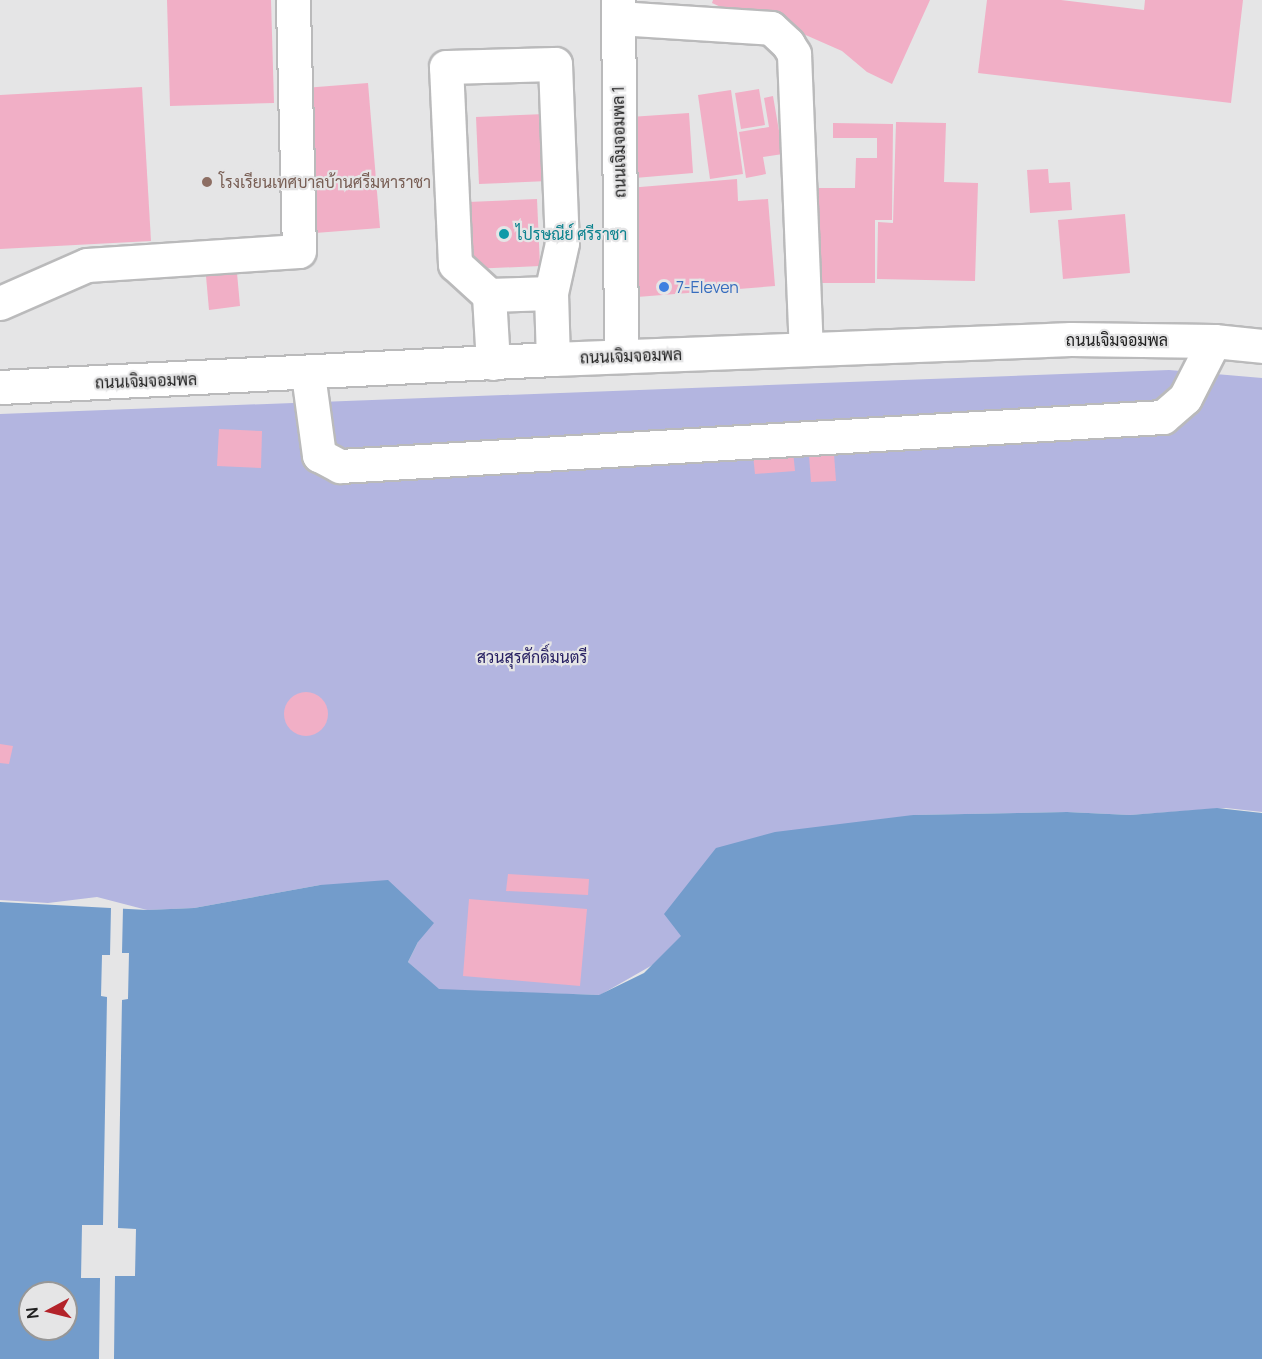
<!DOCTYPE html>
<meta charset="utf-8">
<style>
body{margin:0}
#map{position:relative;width:1262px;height:1359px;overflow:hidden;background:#e5e5e6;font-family:Manrope,Sarabun,sans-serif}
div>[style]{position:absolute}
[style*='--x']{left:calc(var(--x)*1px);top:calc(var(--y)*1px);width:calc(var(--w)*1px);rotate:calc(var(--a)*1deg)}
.green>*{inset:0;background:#b3b5e0}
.water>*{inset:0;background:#739ccb}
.pier>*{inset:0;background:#e5e5e6}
.building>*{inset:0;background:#f1afc6}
.round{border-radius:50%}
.roads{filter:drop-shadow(2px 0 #bababb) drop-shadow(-2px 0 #bababb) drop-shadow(0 2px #bababb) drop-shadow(0 -2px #bababb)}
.minor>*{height:33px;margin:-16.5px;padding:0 16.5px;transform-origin:16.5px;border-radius:16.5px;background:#fff}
.major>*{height:33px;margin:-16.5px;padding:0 16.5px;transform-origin:16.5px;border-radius:16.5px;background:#fff}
.dots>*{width:16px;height:16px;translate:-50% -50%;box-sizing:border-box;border:3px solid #e5e5e6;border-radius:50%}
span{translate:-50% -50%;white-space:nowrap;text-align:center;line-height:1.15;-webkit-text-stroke:4.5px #e5e5e6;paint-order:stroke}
.street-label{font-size:16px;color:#212121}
.education-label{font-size:16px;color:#785e54}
.left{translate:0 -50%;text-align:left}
.culture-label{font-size:16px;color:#0d838f}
.shop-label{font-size:16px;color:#366cbe}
.park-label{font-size:16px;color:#272062}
.north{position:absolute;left:18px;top:1281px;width:60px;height:60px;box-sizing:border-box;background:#e5e5e6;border:2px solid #979797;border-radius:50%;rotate:263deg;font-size:16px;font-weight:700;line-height:24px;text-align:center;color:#212121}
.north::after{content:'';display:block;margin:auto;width:21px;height:27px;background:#b3222a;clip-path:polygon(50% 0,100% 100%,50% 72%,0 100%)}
</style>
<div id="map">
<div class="green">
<div style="clip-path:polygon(1169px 370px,1262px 378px,1262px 812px,1226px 808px,1130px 815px,1067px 812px,913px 815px,682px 936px,670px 955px,600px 995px,439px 990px,408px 962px,418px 942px,320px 885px,194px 908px,147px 910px,97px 897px,48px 903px,0 900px,0 414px)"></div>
</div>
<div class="water">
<div style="clip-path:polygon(evenodd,1217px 808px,1262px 813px,1262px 1359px,0 1359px,0 902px,147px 910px,194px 908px,320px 885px,388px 880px,434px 923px,418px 942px,408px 962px,439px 989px,599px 995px,644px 973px,681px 936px,664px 914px,716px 848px,775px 832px,913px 815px,1067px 812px,1130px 815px,1217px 808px,30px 1293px,66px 1293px,66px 1329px,30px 1329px,30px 1293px)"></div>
</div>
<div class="pier">
<div style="clip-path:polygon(111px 907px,123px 908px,122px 953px,129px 953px,128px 999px,122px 1000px,118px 1228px,136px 1229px,135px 1276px,115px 1276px,114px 1359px,99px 1359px,100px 1278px,81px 1278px,82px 1225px,103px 1225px,107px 997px,101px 996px,102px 955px,110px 955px)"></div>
</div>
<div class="building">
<div style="clip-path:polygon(167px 0,271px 0,274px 103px,170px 106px)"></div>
<div style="clip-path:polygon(713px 0,930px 0,892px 84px,867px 72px,842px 51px,776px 22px,745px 18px,712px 3px)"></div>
<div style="clip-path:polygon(987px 0,1061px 0,1144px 10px,1145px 0,1243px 0,1231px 103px,978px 73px)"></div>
<div style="clip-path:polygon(368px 83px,380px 228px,315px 233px,304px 88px)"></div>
<div style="clip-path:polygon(142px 87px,151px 241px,0 249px,0 95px)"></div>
<div style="clip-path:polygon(759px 89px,765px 125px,741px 129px,735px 93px)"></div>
<div style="clip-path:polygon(731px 90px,743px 174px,710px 179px,698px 95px)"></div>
<div style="clip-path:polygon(773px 96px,783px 154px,763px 157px,766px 174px,746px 178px,739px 132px,769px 127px,764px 98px)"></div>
<div style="clip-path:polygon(689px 113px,693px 173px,635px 178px,630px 117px)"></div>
<div style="clip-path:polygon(545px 114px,548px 181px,479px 184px,476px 117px)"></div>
<div style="clip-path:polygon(896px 122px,946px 123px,944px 182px,978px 183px,975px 281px,877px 279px,878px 222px,893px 223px)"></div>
<div style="clip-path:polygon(833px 123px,893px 124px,892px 220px,875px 220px,875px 283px,808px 283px,809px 188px,855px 188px,856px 158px,877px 158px,877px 138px,833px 138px)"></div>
<div style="clip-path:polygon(1048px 169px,1049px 183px,1070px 182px,1072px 210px,1030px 213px,1027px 170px)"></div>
<div style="clip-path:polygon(737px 179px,738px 201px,768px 199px,775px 286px,637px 297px,628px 188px)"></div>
<div style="clip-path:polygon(537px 199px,540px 266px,471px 269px,468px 202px)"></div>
<div style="clip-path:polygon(1125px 214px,1130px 273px,1063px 279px,1058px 220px)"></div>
<div style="clip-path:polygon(237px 273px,240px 306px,209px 310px,206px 276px)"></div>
<div style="clip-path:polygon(219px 429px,262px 431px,261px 468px,217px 466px)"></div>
<div style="clip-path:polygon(793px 451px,795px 471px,755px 474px,753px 455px)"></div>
<div style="clip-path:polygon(834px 454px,836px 481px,811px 482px,809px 455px)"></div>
<div class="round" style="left:284px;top:692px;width:44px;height:44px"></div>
<div style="clip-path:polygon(0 744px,13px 746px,9px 764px,0 763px)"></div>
<div style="clip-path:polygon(508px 874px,589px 879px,588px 895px,506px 891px)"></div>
<div style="clip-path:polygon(469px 899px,587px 909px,580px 986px,463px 976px)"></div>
</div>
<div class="roads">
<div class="minor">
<div style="--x:618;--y:0;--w:356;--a:89.5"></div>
<div style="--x:618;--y:18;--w:153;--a:3.7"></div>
<div style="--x:771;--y:28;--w:23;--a:43"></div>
<div style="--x:788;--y:44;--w:12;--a:59"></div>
<div style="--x:794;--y:54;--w:295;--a:87.7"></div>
<div style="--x:489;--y:295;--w:62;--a:-1.8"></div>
<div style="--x:0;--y:303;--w:95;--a:-23.6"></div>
<div style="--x:87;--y:265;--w:212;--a:-3.8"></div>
<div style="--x:299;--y:251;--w:251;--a:-91.4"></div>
<div style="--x:493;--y:363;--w:68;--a:-93.4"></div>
<div style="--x:489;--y:295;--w:46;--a:-137.6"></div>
<div style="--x:455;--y:264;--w:197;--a:-92.6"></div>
<div style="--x:446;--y:67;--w:109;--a:-1.6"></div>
<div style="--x:555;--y:64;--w:179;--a:87.8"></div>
<div style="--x:562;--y:243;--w:51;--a:102.4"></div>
<div style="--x:551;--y:293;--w:66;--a:88.3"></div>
<div style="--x:308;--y:374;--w:82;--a:82.3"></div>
<div style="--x:319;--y:455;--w:24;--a:28"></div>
<div style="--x:340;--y:466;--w:824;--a:-3.41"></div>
<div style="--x:1163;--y:417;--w:29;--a:-41"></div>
<div style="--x:1185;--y:398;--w:64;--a:-63"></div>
</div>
<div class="major">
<div style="--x:0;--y:387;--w:554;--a:-2.9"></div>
<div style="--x:553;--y:359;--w:518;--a:-2.21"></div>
<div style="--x:1071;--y:339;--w:143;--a:0.8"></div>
<div style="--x:1214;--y:341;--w:48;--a:5.9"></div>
</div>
</div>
<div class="dots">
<div style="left:207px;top:182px;background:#8d6e63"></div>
<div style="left:504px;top:234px;background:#0f9aa8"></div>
<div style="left:664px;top:287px;background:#3f7fe0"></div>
</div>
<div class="street-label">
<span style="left:619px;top:142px;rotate:-91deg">ถนนเจิมจอมพล 1</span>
<span style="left:1117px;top:340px">ถนนเจิมจอมพล</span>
<span style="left:631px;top:356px;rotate:-2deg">ถนนเจิมจอมพล</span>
<span style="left:146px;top:381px;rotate:-2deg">ถนนเจิมจอมพล</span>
</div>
<div class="education-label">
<span class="left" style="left:219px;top:182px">โรงเรียนเทศบาลบ้านศรีมหาราชา</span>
</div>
<div class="culture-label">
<span class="left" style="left:516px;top:234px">ไปรษณีย์ ศรีราชา</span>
</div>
<div class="shop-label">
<span class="left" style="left:676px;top:287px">7-Eleven</span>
</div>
<div class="park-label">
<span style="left:532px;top:657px">สวนสุรศักดิ์มนตรี</span>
</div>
<div class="north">N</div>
</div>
